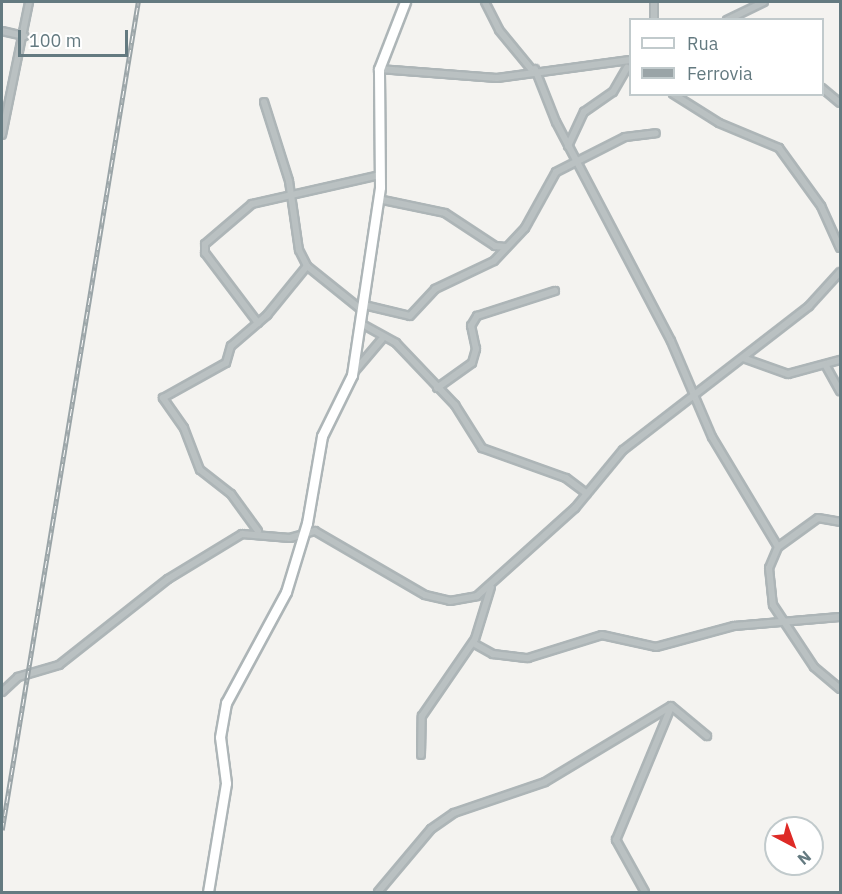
<!DOCTYPE html>
<style>
body{margin:0}
#map{position:relative;width:842px;height:894px;overflow:hidden;background:#f4f3f0;font-family:"IBM Plex Sans",sans-serif}
div>[style]{position:absolute}
[style*='--x']{left:calc(var(--x)*1px);top:calc(var(--y)*1px);width:calc(var(--w)*1px);rotate:calc(var(--a)*1deg)}
.roads{filter:drop-shadow(2px 0 #adb5b7) drop-shadow(-2px 0 #adb5b7) drop-shadow(0 2px #adb5b7) drop-shadow(0 -2px #adb5b7)}
.street>*{height:6px;margin:-3px;padding:0 3px;transform-origin:3px;border-radius:3px;background:#bac1c2}
.secondary>*{height:9px;margin:-4.5px;padding:0 4.5px;transform-origin:4.5px;border-radius:4.5px;background:#fff}
.rail>*{height:4.5px;margin-top:-2.25px;transform-origin:0;background:repeating-linear-gradient(90deg,#fff 0 7px,#9aa4a7 0 14px);box-sizing:border-box;border-block:2px solid #9aa4a7}
span{translate:-50% -50%;white-space:nowrap;text-align:center;line-height:1.15;-webkit-text-stroke:6px #fff;paint-order:stroke}
.frame{position:absolute;inset:0;border:3px solid #647a80;pointer-events:none}
.legend{position:absolute;left:629px;top:18px;width:195px;height:78px;box-sizing:border-box;background:#fff;border:2px solid #c1cacc;margin:0;padding:8px 10px;list-style:none;font-size:18px;color:#647a80}
.legend li{display:flex;align-items:center;gap:12px;height:30px}
.legend b{width:30px;border:2px solid #c1cacc}
.north{position:absolute;left:764px;top:816px;width:60px;height:60px;box-sizing:border-box;background:#fff;border:2px solid #c1cacc;border-radius:50%;rotate:139deg;font-size:16px;font-weight:700;line-height:24px;text-align:center;color:#647a80}
.north::after{content:'';display:block;margin:auto;width:21px;height:27px;background:#de2a26;clip-path:polygon(50% 0,100% 100%,50% 72%,0 100%)}
.scale{position:absolute;left:18px;top:30px;width:110px;height:27px;box-sizing:border-box;border:3px solid #647a80;border-top:0;padding-left:8px;font-size:18px;line-height:21px;white-space:nowrap;color:#647a80;-webkit-text-stroke:4px #fff;paint-order:stroke}
</style>
<div id="map">
<div class="roads">
<div class="street">
<div style="--x:485;--y:2;--w:31;--a:63"></div>
<div style="--x:499;--y:30;--w:52;--a:50.5"></div>
<div style="--x:654;--y:20;--w:18;--a:-90"></div>
<div style="--x:727;--y:20;--w:41;--a:-25.9"></div>
<div style="--x:2;--y:31;--w:23;--a:13"></div>
<div style="--x:379;--y:69;--w:118;--a:4.4"></div>
<div style="--x:497;--y:78;--w:134;--a:-7.7"></div>
<div style="--x:535;--y:69;--w:57;--a:68.4"></div>
<div style="--x:556;--y:122;--w:247;--a:62.3"></div>
<div style="--x:671;--y:341;--w:104;--a:66.9"></div>
<div style="--x:712;--y:437;--w:128;--a:59"></div>
<div style="--x:778;--y:547;--w:23;--a:113"></div>
<div style="--x:769;--y:568;--w:37;--a:84"></div>
<div style="--x:773;--y:605;--w:74;--a:56.5"></div>
<div style="--x:814;--y:667;--w:34;--a:40"></div>
<div style="--x:822;--y:88;--w:23;--a:40"></div>
<div style="--x:673;--y:94;--w:54;--a:32.2"></div>
<div style="--x:719;--y:123;--w:65;--a:22.6"></div>
<div style="--x:779;--y:148;--w:72;--a:54.1"></div>
<div style="--x:821;--y:206;--w:46;--a:65.7"></div>
<div style="--x:264;--y:102;--w:83;--a:72.4"></div>
<div style="--x:289;--y:181;--w:70;--a:81.8"></div>
<div style="--x:299;--y:250;--w:18;--a:63"></div>
<div style="--x:307;--y:266;--w:72;--a:38.8"></div>
<div style="--x:2;--y:135;--w:136;--a:-78.5"></div>
<div style="--x:568;--y:146;--w:38;--a:-65"></div>
<div style="--x:584;--y:112;--w:35;--a:-35"></div>
<div style="--x:613;--y:92;--w:28;--a:-60"></div>
<div style="--x:378;--y:199;--w:68;--a:11.8"></div>
<div style="--x:445;--y:213;--w:60;--a:33.4"></div>
<div style="--x:495;--y:246;--w:11;--a:5"></div>
<div style="--x:364;--y:305;--w:47;--a:13.4"></div>
<div style="--x:410;--y:316;--w:37;--a:-47"></div>
<div style="--x:435;--y:289;--w:65;--a:-25.4"></div>
<div style="--x:494;--y:261;--w:45;--a:-46.8"></div>
<div style="--x:525;--y:228;--w:64;--a:-61"></div>
<div style="--x:556;--y:172;--w:77;--a:-26.9"></div>
<div style="--x:625;--y:137;--w:31;--a:-7"></div>
<div style="--x:258;--y:323;--w:88;--a:-127.1"></div>
<div style="--x:205;--y:253;--w:9;--a:-90"></div>
<div style="--x:205;--y:244;--w:62;--a:-40.4"></div>
<div style="--x:252;--y:204;--w:131;--a:-12.8"></div>
<div style="--x:362;--y:324;--w:39;--a:29"></div>
<div style="--x:396;--y:343;--w:86;--a:46.4"></div>
<div style="--x:455;--y:405;--w:51;--a:57.9"></div>
<div style="--x:482;--y:448;--w:89;--a:19.7"></div>
<div style="--x:566;--y:478;--w:26;--a:37"></div>
<div style="--x:743;--y:358;--w:48;--a:19.6"></div>
<div style="--x:788;--y:374;--w:54;--a:-15.1"></div>
<div style="--x:826;--y:366;--w:29;--a:61"></div>
<div style="--x:354;--y:372;--w:43;--a:-49.7"></div>
<div style="--x:437;--y:388;--w:43;--a:-35.5"></div>
<div style="--x:472;--y:363;--w:15;--a:-74"></div>
<div style="--x:476;--y:349;--w:24;--a:-102"></div>
<div style="--x:471;--y:326;--w:12;--a:-59"></div>
<div style="--x:477;--y:316;--w:82;--a:-17.8"></div>
<div style="--x:258;--y:531;--w:46;--a:-126.1"></div>
<div style="--x:231;--y:494;--w:39;--a:-142"></div>
<div style="--x:200;--y:470;--w:45;--a:-110.9"></div>
<div style="--x:184;--y:428;--w:37;--a:-125"></div>
<div style="--x:163;--y:398;--w:72;--a:-29.1"></div>
<div style="--x:226;--y:363;--w:18;--a:-74"></div>
<div style="--x:231;--y:346;--w:48;--a:-40.7"></div>
<div style="--x:267;--y:315;--w:63;--a:-50.8"></div>
<div style="--x:778;--y:547;--w:49;--a:-35.9"></div>
<div style="--x:818;--y:518;--w:22;--a:10"></div>
<div style="--x:473;--y:643;--w:23;--a:29"></div>
<div style="--x:493;--y:654;--w:35;--a:7"></div>
<div style="--x:528;--y:658;--w:77;--a:-17.3"></div>
<div style="--x:602;--y:635;--w:55;--a:12.5"></div>
<div style="--x:656;--y:647;--w:81;--a:-15.1"></div>
<div style="--x:734;--y:626;--w:106;--a:-4.9"></div>
<div style="--x:2;--y:692;--w:22;--a:-43"></div>
<div style="--x:18;--y:677;--w:43;--a:-16.3"></div>
<div style="--x:59;--y:665;--w:139;--a:-38.3"></div>
<div style="--x:168;--y:579;--w:87;--a:-31.3"></div>
<div style="--x:242;--y:534;--w:48;--a:4.8"></div>
<div style="--x:290;--y:538;--w:26;--a:-16"></div>
<div style="--x:315;--y:531;--w:127;--a:30.2"></div>
<div style="--x:425;--y:595;--w:26;--a:13"></div>
<div style="--x:450;--y:601;--w:27;--a:-10"></div>
<div style="--x:477;--y:596;--w:132;--a:-41.9"></div>
<div style="--x:575;--y:508;--w:75;--a:-50.4"></div>
<div style="--x:623;--y:450;--w:235;--a:-37.7"></div>
<div style="--x:809;--y:306;--w:46;--a:-47.6"></div>
<div style="--x:421;--y:755;--w:39;--a:-89"></div>
<div style="--x:422;--y:716;--w:93;--a:-55.5"></div>
<div style="--x:475;--y:639;--w:54;--a:-72.9"></div>
<div style="--x:378;--y:892;--w:82;--a:-49.9"></div>
<div style="--x:431;--y:829;--w:28;--a:-35"></div>
<div style="--x:454;--y:813;--w:96;--a:-18.8"></div>
<div style="--x:545;--y:782;--w:147;--a:-31.1"></div>
<div style="--x:671;--y:706;--w:47;--a:39.8"></div>
<div style="--x:645;--y:892;--w:60;--a:-119.1"></div>
<div style="--x:616;--y:840;--w:144;--a:-67.5"></div>
</div>
<div class="secondary">
<div style="--x:208;--y:892;--w:110;--a:-80.6"></div>
<div style="--x:226;--y:783;--w:46;--a:-97.4"></div>
<div style="--x:220;--y:737;--w:35;--a:-80"></div>
<div style="--x:226;--y:703;--w:126;--a:-61.6"></div>
<div style="--x:286;--y:592;--w:72;--a:-73.1"></div>
<div style="--x:307;--y:523;--w:88;--a:-80.2"></div>
<div style="--x:322;--y:436;--w:68;--a:-63.8"></div>
<div style="--x:352;--y:375;--w:190;--a:-81.5"></div>
<div style="--x:380;--y:187;--w:118;--a:-90.5"></div>
<div style="--x:379;--y:69;--w:72;--a:-68.8"></div>
</div>
</div>
<div class="rail">
<div style="--x:2;--y:830;--w:839;--a:-80.67"></div>
</div>
<div class="frame"></div>
<ul class="legend">
<li><b style="height:8px;background:#fff"></b>Rua</li>
<li><b style="height:8px;background:#9aa4a7"></b>Ferrovia</li>
</ul>
<div class="north">N</div>
<div class="scale">100 m</div>
</div>
